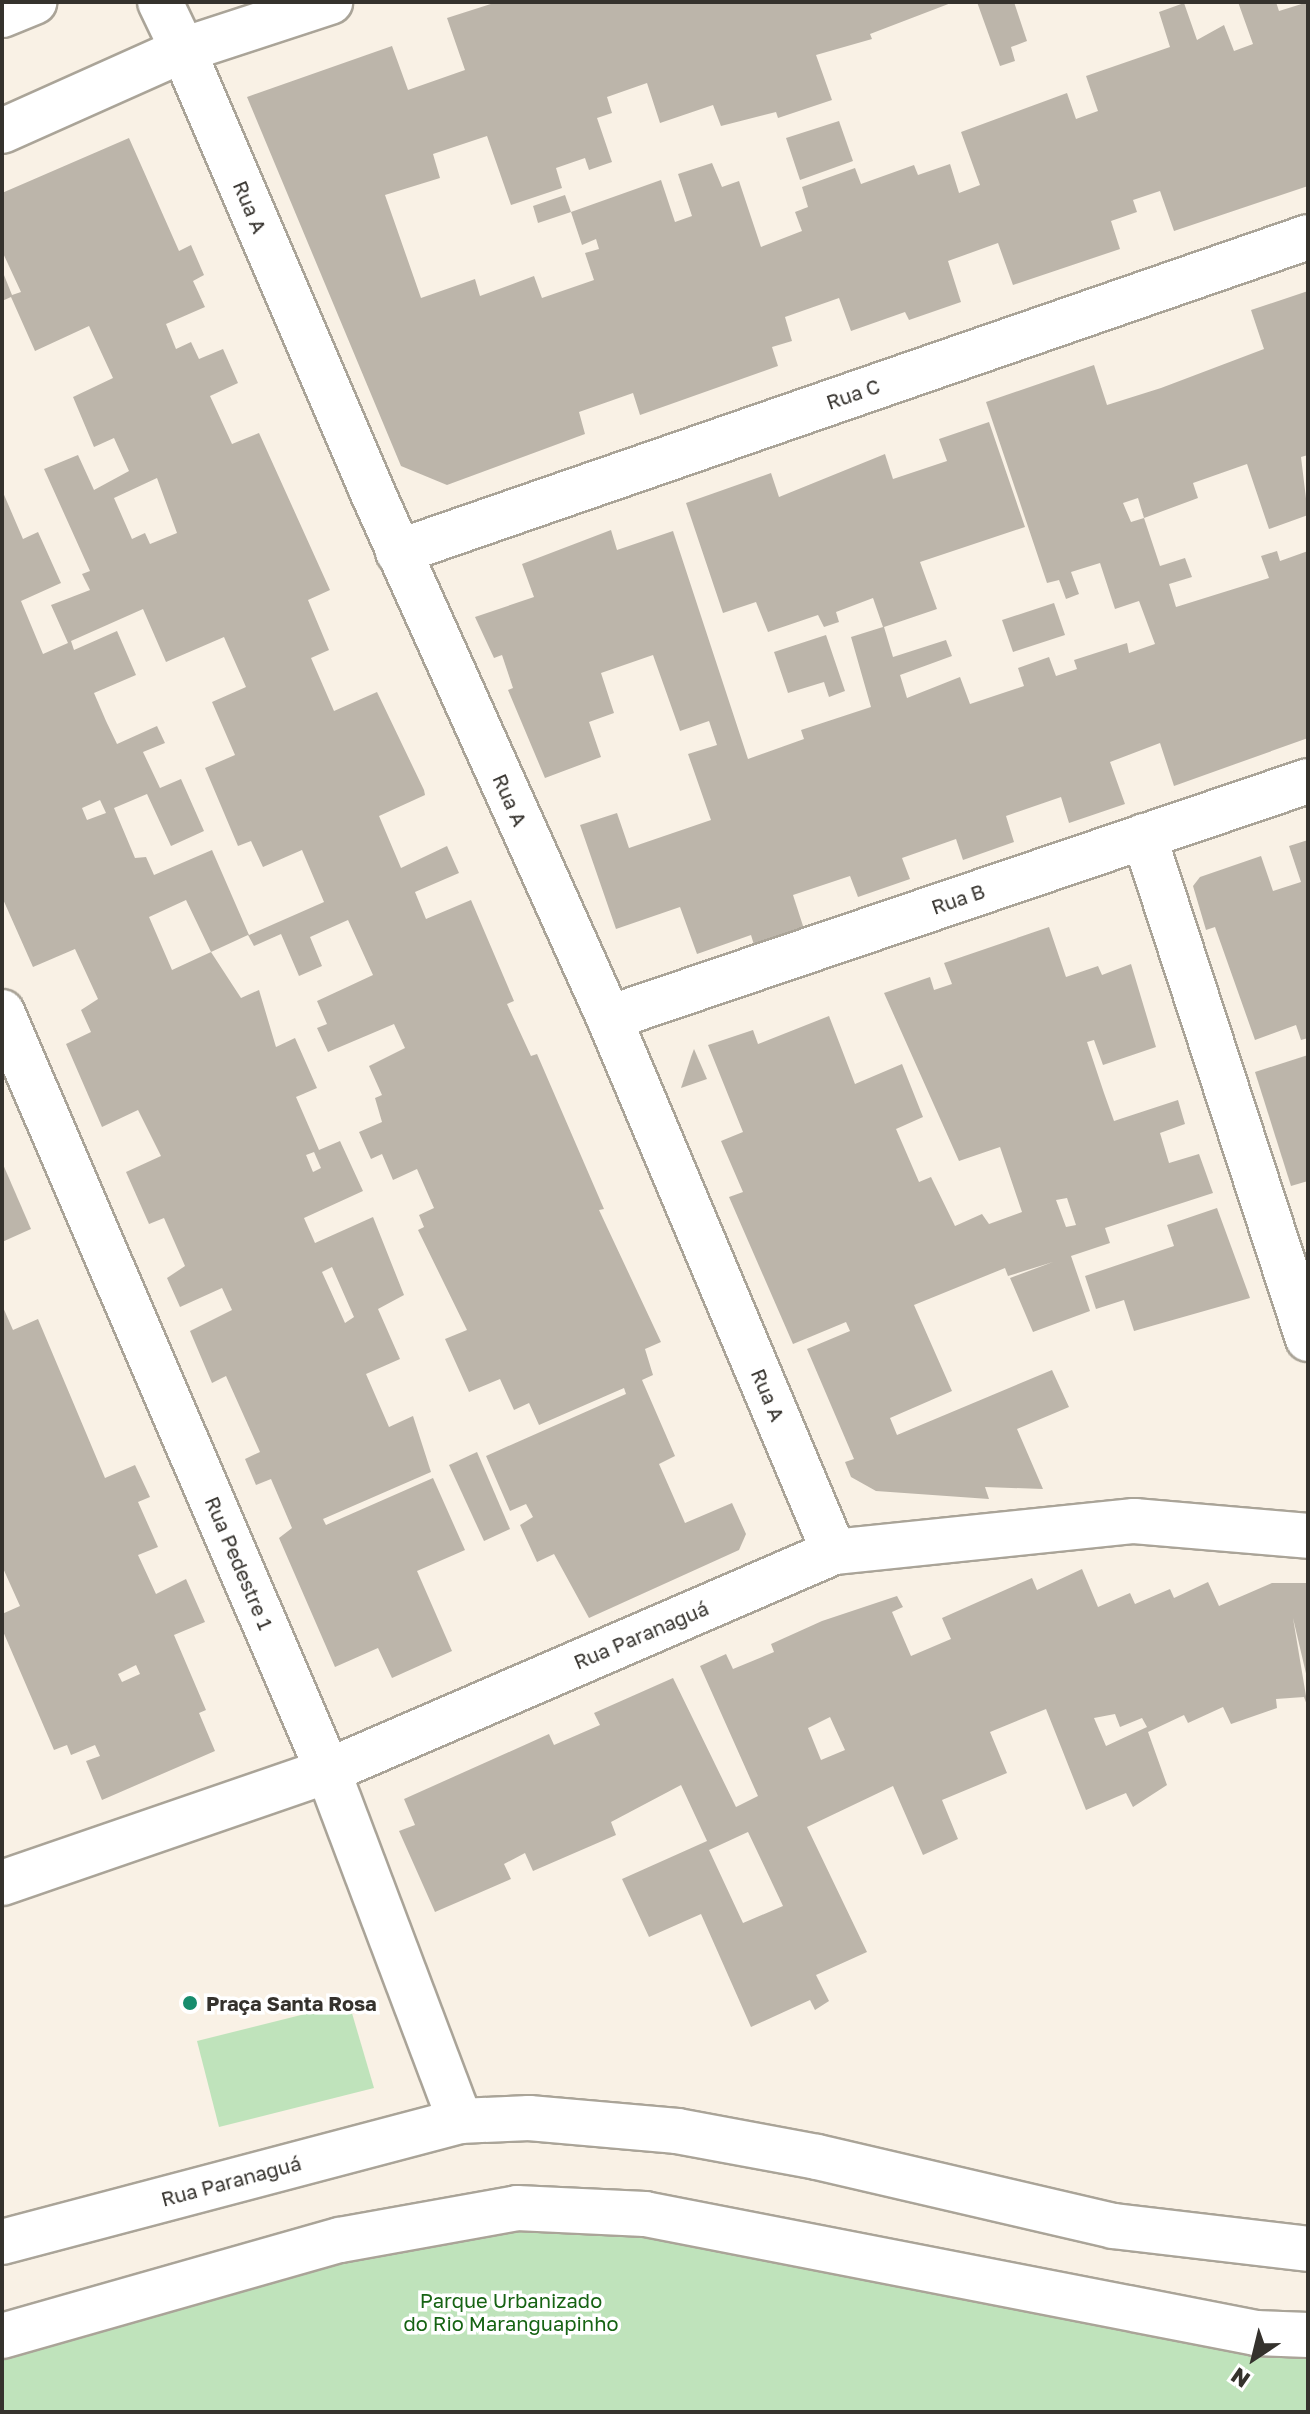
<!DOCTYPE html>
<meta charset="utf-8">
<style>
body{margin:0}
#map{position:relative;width:1310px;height:2414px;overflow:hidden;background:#f9f1e5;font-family:"Golos Text",sans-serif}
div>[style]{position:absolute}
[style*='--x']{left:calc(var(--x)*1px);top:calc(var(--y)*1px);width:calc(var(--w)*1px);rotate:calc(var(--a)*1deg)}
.green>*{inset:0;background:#bfe3bb}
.building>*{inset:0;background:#bcb5aa}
.roads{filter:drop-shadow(2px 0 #aaa498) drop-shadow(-2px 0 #aaa498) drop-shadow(0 2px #aaa498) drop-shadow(0 -2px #aaa498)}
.pedestrian>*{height:44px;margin:-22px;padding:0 22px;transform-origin:22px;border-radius:22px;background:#fff}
.minor>*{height:44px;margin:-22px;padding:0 22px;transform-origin:22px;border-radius:22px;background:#fff}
.secondary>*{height:44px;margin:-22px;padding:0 22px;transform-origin:22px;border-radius:22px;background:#fff}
.dots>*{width:22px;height:22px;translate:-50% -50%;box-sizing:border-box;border:4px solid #fff;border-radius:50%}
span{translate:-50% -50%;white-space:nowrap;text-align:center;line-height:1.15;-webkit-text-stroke:7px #fff;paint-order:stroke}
.street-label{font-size:20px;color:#35322d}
.poi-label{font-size:20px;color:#35322d;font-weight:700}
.left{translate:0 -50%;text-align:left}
.park-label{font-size:20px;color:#166313}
.frame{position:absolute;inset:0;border:4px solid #35322d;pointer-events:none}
.north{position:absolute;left:1214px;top:2318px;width:80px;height:80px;-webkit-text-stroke:6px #fff;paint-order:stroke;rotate:215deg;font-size:22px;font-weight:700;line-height:32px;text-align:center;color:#35322d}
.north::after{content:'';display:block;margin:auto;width:28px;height:36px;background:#35322d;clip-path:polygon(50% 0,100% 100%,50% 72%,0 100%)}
</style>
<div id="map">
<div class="green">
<div style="clip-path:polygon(349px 2003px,374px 2088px,219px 2127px,197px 2041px)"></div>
<div style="clip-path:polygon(517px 2208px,1308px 2335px,1308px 2412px,2px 2412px,2px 2336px)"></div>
</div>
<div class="building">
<div style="clip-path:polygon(497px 2px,951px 3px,870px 34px,872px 39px,816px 55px,832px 100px,778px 118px,776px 112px,721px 126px,713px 105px,660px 123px,647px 83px,607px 97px,612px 113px,597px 118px,612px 162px,589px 170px,585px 158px,556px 168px,562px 188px,511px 205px,487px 136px,433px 154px,440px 178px,385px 195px,421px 298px,475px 279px,480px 296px,534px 276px,542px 298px,594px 280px,585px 253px,599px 249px,596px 239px,582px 245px,571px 212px,538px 223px,533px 206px,565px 195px,571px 212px,661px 180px,675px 222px,692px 216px,678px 174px,712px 163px,722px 187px,739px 181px,761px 247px,802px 231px,795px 212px,808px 207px,802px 187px,855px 168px,861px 184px,914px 165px,918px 175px,950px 164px,959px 193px,980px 185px,961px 132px,1067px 93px,1076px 119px,1098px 111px,1086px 76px,1170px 47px,1159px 12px,1184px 3px,1197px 40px,1224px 25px,1234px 51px,1253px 44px,1238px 2px,1276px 2px,1279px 11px,1308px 2px,1308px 186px,1174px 231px,1160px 191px,1133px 200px,1137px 212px,1111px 221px,1120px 249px,1013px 285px,998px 243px,948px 261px,961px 302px,909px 320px,905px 312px,851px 331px,839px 298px,785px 317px,792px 341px,772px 347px,778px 366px,640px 415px,633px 393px,579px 412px,585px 434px,447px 485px,401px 466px,247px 97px,392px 46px,408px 90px,465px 70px,447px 18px)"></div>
<div style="clip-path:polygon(977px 2px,1014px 2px,1027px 41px,1011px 47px,1015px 61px,1000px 66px)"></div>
<div style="clip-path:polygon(839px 121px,853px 161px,800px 180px,786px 138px)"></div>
<div style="clip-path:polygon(evenodd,129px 138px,179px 251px,191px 245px,204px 275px,193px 281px,205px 307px,166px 324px,176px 349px,191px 342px,199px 359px,223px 349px,238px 383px,210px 396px,232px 444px,259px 433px,330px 590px,308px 600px,329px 650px,311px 658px,334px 711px,377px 692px,424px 790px,425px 795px,379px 816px,401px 868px,447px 846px,459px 873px,415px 892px,426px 919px,471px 900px,514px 1001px,507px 1004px,531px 1056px,537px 1054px,604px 1209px,599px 1210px,661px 1342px,645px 1349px,653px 1375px,642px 1380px,675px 1456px,659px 1464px,685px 1523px,732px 1503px,746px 1534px,739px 1550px,589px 1618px,554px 1554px,537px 1562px,520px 1525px,533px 1517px,526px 1504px,510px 1511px,486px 1456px,626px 1394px,624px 1388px,539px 1425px,529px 1403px,514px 1410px,500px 1379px,469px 1392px,445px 1339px,467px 1330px,418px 1230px,424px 1227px,419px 1215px,434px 1208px,417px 1169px,393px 1180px,382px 1154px,371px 1159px,359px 1132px,382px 1122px,375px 1098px,382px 1095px,369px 1066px,405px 1048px,394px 1024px,328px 1052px,317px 1028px,327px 1024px,317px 1001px,373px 975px,348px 920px,310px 937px,322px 966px,299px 976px,281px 934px,254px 946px,248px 935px,211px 952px,186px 900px,149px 917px,172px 970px,211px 952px,241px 998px,259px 990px,276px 1047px,295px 1038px,317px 1088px,296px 1097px,319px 1150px,340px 1141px,363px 1191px,304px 1218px,315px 1243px,373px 1217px,404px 1295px,378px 1309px,400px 1359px,366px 1374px,389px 1427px,413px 1416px,431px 1472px,323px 1519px,326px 1525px,433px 1478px,465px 1550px,417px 1571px,452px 1651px,392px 1678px,378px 1648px,335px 1667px,279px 1538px,292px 1528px,271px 1479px,256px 1485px,245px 1459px,260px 1452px,226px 1376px,212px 1383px,190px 1331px,232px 1310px,222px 1288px,180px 1307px,167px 1278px,185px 1266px,164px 1218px,149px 1224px,126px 1172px,161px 1156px,138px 1110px,102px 1127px,66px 1044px,91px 1032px,81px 1010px,98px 999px,75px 949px,33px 967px,2px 897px,2px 490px,23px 539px,38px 532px,61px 583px,21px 601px,43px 654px,68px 643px,51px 605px,90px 590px,82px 574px,90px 571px,44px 469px,78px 455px,94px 490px,129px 471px,114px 438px,94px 447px,73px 397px,113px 378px,89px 326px,35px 351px,11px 297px,2px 301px,2px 270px,12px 295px,21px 292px,2px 251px,2px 193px,129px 138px,157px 478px,177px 533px,150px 544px,145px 533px,132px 539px,114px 498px,157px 478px,129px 138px,143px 609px,166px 662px,224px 637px,246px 687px,212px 702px,235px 755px,205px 768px,238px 846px,251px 841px,263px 867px,302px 850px,324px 902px,249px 935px,212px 850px,154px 875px,146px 857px,135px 858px,114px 808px,147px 794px,171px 846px,204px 831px,181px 779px,160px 788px,143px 752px,165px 743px,157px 726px,117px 744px,106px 721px,94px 693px,136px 675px,117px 631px,74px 650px,71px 641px,143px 609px,129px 138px,100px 800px,106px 813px,87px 820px,82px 808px,100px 800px,129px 138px,314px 1152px,321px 1168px,313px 1172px,306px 1155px,314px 1152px,129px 138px,332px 1267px,354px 1317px,345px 1323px,322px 1272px,332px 1267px)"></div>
<div style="clip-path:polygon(evenodd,1308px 291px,1308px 455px,1301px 457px,1308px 515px,1269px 529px,1247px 464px,1193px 483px,1198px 498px,1144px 518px,1160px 566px,1185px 558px,1192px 577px,1169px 584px,1176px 607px,1269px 578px,1261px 556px,1277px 551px,1280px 561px,1308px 551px,1308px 738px,1174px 786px,1160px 743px,1110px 762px,1125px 804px,1069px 823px,1061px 797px,1006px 816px,1014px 842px,963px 860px,956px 839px,902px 858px,910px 879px,858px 897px,850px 876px,793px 895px,804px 929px,754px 945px,751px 935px,697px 954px,680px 907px,616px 929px,580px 825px,617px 813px,629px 848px,711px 820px,688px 754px,717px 745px,709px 721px,680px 731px,653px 655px,601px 673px,614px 713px,589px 722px,601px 757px,545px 778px,508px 690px,513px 688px,502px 655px,494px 658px,475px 617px,534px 597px,522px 564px,611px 530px,617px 550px,673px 531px,748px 759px,804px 739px,801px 730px,871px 707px,851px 637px,883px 627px,873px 598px,836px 612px,839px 622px,824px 627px,818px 615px,768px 632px,756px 602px,723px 613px,686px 503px,771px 473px,779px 497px,885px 454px,893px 479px,947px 461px,939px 439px,989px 422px,1025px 527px,920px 562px,937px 609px,884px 627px,893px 657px,946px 640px,952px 656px,900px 675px,907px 698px,960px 677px,970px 704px,1024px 686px,1018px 668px,1049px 657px,1056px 676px,1077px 669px,1074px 660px,1127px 643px,1129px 653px,1155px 644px,1139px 601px,1115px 609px,1100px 563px,1071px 572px,1079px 594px,1066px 599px,1059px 580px,1047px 583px,986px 402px,1094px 365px,1107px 405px,1161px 388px,1264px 349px,1251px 310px,1308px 291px,1138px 498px,1144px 518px,1131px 522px,1123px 503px,1138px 498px)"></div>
<div style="clip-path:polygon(1054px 603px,1065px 635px,1013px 652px,1002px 620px)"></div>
<div style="clip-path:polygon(826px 635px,845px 691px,829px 697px,824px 682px,788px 693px,774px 652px)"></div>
<div style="clip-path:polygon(1308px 840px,1308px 1038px,1301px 1040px,1296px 1025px,1255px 1040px,1215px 927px,1206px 930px,1193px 886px,1200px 877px,1261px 856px,1273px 891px,1301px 882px,1289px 846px)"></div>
<div style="clip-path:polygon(evenodd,1049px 927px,1066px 977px,1098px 966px,1102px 975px,1131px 964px,1156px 1047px,1103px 1065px,1094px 1040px,1087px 1042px,1104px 1093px,1114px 1121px,1178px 1100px,1185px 1124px,1160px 1133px,1169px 1163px,1199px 1154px,1213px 1193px,1105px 1228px,1110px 1243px,1071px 1256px,1090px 1311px,1033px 1332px,1010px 1278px,1053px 1262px,1008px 1276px,1005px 1268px,914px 1305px,952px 1391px,890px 1418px,897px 1435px,1052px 1370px,1069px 1407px,1017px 1429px,1043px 1489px,985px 1487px,989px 1499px,876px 1491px,851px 1477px,845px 1462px,854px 1459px,807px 1349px,850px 1331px,846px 1322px,793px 1344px,729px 1197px,743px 1192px,721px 1141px,743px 1132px,708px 1045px,753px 1030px,758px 1044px,829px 1016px,855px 1084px,902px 1064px,923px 1117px,896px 1129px,919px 1182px,931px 1177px,955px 1226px,982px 1214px,989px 1224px,1022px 1212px,1000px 1147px,959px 1161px,884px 993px,930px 977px,934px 990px,952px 984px,944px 963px,1049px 927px,1067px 1198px,1076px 1225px,1066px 1227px,1056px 1200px,1067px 1198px)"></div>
<div style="clip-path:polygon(694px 1049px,707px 1079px,681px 1088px,691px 1057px)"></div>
<div style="clip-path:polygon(1308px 1055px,1308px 1181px,1291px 1186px,1255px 1072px)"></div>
<div style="clip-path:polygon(2px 1162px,31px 1229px,2px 1242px)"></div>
<div style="clip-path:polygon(1217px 1208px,1250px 1298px,1134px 1331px,1124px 1300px,1096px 1309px,1085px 1276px,1174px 1246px,1167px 1225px)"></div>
<div style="clip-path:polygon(evenodd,2px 1305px,13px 1330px,38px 1319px,105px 1478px,135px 1465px,150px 1497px,138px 1502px,158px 1547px,138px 1555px,156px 1594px,186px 1579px,205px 1622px,174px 1635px,206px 1710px,199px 1713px,215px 1751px,102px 1800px,86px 1761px,100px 1756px,95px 1745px,71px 1755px,67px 1745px,54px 1750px,2px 1629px,2px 1614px,20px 1606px,2px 1566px,2px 1305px,136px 1665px,140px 1674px,122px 1682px,118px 1674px,136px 1665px)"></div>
<div style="clip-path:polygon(477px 1452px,510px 1529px,484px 1541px,449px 1465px)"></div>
<div style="clip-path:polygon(evenodd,1082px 1569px,1098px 1607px,1130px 1593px,1135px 1604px,1170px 1589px,1174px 1598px,1208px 1582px,1219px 1606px,1272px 1583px,1308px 1583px,1308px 1682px,1293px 1618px,1308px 1708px,1304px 1697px,1276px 1699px,1277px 1708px,1231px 1724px,1223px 1707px,1188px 1723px,1184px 1715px,1148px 1732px,1167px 1785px,1133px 1807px,1126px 1793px,1086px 1810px,1046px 1709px,990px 1732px,1007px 1773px,942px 1800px,958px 1839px,923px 1855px,893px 1786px,807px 1827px,867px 1952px,816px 1975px,829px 2001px,815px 2010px,810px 2000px,751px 2027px,701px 1914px,649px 1937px,622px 1879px,707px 1841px,681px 1785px,611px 1822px,616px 1835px,533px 1871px,525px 1853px,504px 1864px,511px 1879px,435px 1912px,399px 1831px,415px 1825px,404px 1799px,549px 1734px,554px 1745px,600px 1725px,594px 1713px,673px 1678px,736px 1807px,758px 1796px,700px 1666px,726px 1654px,733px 1669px,774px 1652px,771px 1644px,822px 1621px,897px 1596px,903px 1607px,892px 1612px,911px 1656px,951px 1639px,942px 1618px,1032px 1578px,1037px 1590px,1082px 1569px,1115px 1714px,1120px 1727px,1142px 1718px,1147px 1727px,1106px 1746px,1094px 1718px,1115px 1714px,1082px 1569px,830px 1717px,845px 1750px,821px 1760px,808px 1728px,830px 1717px,1082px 1569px,748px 1832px,783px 1906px,743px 1923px,709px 1850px,748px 1832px)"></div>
</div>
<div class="roads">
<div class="pedestrian">
<div style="--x:2;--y:2336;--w:351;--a:-15.9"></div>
<div style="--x:340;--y:2240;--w:180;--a:-10.2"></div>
<div style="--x:517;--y:2208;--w:128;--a:2.7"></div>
<div style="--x:645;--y:2214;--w:622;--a:11.02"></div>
<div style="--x:1256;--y:2333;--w:52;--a:2.2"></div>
</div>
<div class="minor">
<div style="--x:183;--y:50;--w:478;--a:66.8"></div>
<div style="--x:371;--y:489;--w:580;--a:65.78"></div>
<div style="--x:609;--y:1018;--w:579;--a:67.15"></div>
<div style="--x:398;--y:552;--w:963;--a:-19.09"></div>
<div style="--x:1144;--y:836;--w:529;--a:71.94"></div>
<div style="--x:2;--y:1012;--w:826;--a:66.76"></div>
<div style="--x:328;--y:1771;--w:374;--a:69.3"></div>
<div style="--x:609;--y:1018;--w:738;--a:-18.73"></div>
<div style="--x:2;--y:1883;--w:345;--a:-19"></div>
<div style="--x:328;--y:1771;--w:551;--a:-23.4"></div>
<div style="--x:834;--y:1552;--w:302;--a:-5.9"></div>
<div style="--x:1134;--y:1521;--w:175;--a:4.9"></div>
</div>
<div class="secondary">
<div style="--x:160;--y:2;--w:53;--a:64.4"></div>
<div style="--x:2;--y:15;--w:35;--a:-22"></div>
<div style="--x:2;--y:131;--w:198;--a:-24.1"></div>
<div style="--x:183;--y:50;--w:155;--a:-18.1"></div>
<div style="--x:2;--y:2242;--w:474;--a:-14.8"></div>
<div style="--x:460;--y:2121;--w:69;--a:-2.5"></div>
<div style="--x:529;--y:2118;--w:149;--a:5"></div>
<div style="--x:677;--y:2131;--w:142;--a:10.5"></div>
<div style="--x:817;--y:2157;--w:304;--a:13.1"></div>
<div style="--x:1113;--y:2226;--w:196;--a:6.7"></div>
</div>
</div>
<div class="dots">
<div style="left:190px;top:2003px;background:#178c6d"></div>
</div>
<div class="street-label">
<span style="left:250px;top:207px;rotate:67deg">Rua A</span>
<span style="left:853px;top:394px;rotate:-19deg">Rua C</span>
<span style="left:510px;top:800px;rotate:66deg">Rua A</span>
<span style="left:958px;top:899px;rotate:-19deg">Rua B</span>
<span style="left:768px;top:1395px;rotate:67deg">Rua A</span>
<span style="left:239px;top:1563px;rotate:67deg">Rua Pedestre 1</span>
<span style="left:641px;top:1635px;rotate:-23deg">Rua Paranaguá</span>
<span style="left:231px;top:2181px;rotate:-15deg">Rua Paranaguá</span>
</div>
<div class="poi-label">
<span class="left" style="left:206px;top:2003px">Praça Santa Rosa</span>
</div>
<div class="park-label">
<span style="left:511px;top:2312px">Parque Urbanizado<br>do Rio Maranguapinho</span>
</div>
<div class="frame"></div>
<div class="north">N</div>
</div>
